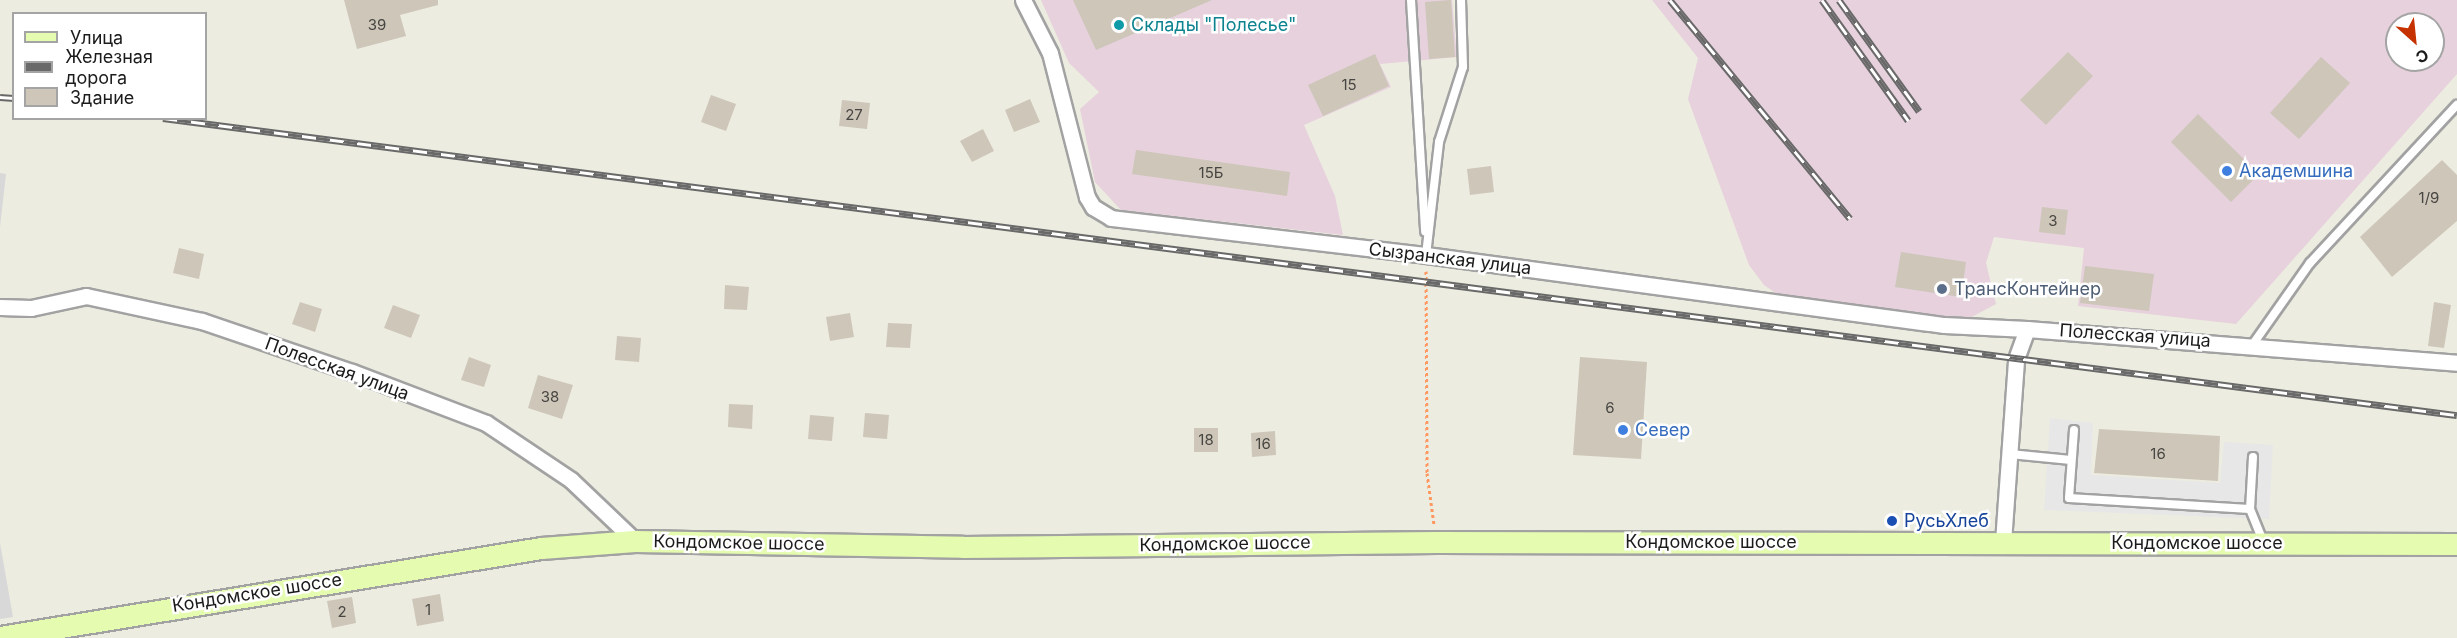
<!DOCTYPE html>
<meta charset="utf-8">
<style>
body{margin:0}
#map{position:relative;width:2457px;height:638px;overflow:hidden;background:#edece0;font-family:Inter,sans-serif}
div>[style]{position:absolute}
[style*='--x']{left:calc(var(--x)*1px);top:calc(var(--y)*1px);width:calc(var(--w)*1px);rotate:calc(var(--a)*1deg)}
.residential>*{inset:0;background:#d9d8d8}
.industrial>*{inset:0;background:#e6d1dd}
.parking>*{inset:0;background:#e7e7e7}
.building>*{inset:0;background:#cdc6b9}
.path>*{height:3px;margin-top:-1.5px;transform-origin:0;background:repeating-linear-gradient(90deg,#fe9760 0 3px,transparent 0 6px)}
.roads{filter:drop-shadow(2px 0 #a2a2a2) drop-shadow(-2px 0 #a2a2a2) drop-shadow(0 2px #a2a2a2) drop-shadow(0 -2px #a2a2a2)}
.lane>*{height:8px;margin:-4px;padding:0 4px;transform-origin:4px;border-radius:4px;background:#fff}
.street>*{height:15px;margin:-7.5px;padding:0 7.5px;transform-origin:7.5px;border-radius:7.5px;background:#fff}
.secondary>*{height:21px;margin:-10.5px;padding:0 10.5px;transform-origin:10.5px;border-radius:10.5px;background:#e4fbb0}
.rail>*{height:7px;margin-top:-3.5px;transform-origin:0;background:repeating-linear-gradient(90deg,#fff 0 14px,#696969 0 28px);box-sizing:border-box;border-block:2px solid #696969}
.dots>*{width:16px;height:16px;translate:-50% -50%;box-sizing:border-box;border:3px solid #fff;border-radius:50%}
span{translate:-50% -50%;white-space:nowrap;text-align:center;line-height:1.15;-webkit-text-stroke:5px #fff;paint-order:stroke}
.number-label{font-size:15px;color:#484642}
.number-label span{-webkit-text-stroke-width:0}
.culture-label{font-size:18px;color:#0d838f}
.left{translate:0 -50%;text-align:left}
.shop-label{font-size:18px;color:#366cbe}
.street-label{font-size:18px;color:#1b1b1b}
.service-label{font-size:18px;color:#4e5e75}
.transit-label{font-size:18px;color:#164399}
.legend{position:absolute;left:12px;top:12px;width:195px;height:108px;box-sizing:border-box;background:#fff;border:2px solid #a4a4a4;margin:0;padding:8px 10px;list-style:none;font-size:18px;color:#1b1b1b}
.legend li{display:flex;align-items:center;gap:12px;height:30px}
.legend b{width:30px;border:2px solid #a4a4a4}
.north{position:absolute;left:2385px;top:12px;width:60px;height:60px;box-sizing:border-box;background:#fff;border:2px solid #a4a4a4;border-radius:50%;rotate:153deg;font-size:16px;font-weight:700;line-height:24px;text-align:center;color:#1b1b1b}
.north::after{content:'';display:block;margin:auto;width:21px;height:27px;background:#c63100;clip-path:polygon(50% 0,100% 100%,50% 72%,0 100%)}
</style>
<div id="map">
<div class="residential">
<div style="clip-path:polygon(0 173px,6px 174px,0 227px)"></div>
<div style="clip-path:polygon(0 543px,13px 617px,0 619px)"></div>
</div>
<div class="industrial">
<div style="clip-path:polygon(1041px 0,1452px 0,1457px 57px,1380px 64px,1391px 87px,1304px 125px,1335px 196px,1343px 235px,1121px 210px,1095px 182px,1080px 109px,1099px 92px,1069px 63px)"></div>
<div style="clip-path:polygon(evenodd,1652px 0,2457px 0,2457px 74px,2236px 324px,2078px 306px,2084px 248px,1994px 237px,1986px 263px,1996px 304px,1968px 319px,1780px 296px,1764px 285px,1749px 265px,1688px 99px,1698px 58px,1652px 0,2397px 24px,2433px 24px,2433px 60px,2397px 60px,2397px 24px)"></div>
</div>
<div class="parking">
<div style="clip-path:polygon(2050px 418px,2093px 423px,2091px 475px,2220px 483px,2224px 442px,2273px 445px,2269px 519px,2044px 510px)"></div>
</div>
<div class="building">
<div style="clip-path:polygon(344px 0,438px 0,438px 5px,400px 15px,406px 36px,357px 49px)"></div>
<div style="clip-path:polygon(1073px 0,1212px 0,1096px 50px)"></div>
<div style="clip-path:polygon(1451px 0,1455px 57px,1429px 59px,1425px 2px)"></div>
<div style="clip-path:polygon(2068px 52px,2093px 76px,2046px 125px,2020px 100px)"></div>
<div style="clip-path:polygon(1375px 54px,1389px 86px,1323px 116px,1308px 85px)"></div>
<div style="clip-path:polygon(2321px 57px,2350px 83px,2299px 139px,2270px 113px)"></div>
<div style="clip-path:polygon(711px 95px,736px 104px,726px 131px,701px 122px)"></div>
<div style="clip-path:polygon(1030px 99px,1040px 122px,1014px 132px,1005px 110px)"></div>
<div style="clip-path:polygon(842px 100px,870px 103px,867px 129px,839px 126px)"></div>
<div style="clip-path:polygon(2198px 114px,2259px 174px,2231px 202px,2171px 142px)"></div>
<div style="clip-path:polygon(983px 129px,994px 151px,972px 162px,960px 141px)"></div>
<div style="clip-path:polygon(1136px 150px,1290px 172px,1287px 196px,1132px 174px)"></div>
<div style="clip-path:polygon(2442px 160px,2457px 175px,2457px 221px,2392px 277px,2360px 237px)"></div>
<div style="clip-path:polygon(1491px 166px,1494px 192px,1470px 195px,1467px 169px)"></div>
<div style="clip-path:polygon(2042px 207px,2068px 210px,2065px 235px,2039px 232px)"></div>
<div style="clip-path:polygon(179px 248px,204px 254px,199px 279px,173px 273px)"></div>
<div style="clip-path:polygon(1901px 252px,1966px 262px,1961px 297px,1895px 287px)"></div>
<div style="clip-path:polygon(2085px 266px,2154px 274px,2149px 311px,2080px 303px)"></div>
<div style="clip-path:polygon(725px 285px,749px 287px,747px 310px,724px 309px)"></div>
<div style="clip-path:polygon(300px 302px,322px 309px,315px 332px,292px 324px)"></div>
<div style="clip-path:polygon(2434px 302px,2451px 305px,2444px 348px,2428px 346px)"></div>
<div style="clip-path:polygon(393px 305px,420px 315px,411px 338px,384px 328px)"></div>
<div style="clip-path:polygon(850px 313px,854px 337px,830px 341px,826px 317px)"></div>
<div style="clip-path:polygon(888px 323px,912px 324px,910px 348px,886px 347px)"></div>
<div style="clip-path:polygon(617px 336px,641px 338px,639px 362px,615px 360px)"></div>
<div style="clip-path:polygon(469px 357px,491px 365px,484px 387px,461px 380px)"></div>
<div style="clip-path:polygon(1580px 357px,1647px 362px,1641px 459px,1573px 455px)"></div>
<div style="clip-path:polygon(538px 375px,573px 385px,562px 419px,528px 408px)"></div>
<div style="clip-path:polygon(729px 404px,753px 405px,752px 429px,728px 427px)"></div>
<div style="clip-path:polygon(865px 413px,889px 415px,887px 439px,863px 437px)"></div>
<div style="clip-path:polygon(810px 415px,834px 417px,832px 441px,808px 439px)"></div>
<div style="clip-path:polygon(1194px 428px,1218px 428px,1218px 452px,1194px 452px)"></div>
<div style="clip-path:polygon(2099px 429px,2220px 436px,2218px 481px,2094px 473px)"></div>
<div style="clip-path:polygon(1275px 431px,1276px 455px,1252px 457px,1251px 433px)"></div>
<div style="clip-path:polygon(440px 594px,444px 621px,417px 626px,412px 599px)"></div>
<div style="clip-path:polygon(352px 597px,356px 623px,332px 628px,327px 601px)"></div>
</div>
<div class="path">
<div style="--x:1426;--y:271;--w:202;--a:89.7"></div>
<div style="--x:1427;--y:473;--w:52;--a:82.3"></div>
</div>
<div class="roads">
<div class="lane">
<div style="--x:1411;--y:0;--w:232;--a:86.5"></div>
<div style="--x:1426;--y:255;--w:114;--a:-83.4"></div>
<div style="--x:1439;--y:142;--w:79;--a:-72.3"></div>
<div style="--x:1463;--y:67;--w:67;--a:-91.7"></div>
<div style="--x:2253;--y:344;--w:99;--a:-54.9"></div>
<div style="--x:2310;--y:263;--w:216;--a:-47.1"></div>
<div style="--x:2074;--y:430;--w:68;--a:94.2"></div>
<div style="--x:2069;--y:498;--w:181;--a:3.5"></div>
<div style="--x:2010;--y:454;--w:61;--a:5.6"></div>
<div style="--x:2253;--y:457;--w:52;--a:93.3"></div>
<div style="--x:2250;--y:509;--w:37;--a:68"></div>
</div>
<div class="street">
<div style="--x:1023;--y:0;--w:59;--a:63"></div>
<div style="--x:1050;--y:53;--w:149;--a:75.6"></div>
<div style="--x:1087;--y:197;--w:12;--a:59"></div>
<div style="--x:1093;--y:207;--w:21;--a:31"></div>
<div style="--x:1111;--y:218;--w:317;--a:6.7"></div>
<div style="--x:1426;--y:255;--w:523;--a:7.7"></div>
<div style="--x:1944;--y:325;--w:83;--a:2.8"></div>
<div style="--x:0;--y:307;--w:31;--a:2"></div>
<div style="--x:31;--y:308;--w:56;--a:-12.3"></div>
<div style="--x:86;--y:296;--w:119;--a:12.2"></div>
<div style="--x:202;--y:321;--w:158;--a:18.8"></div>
<div style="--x:352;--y:372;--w:143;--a:20.8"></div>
<div style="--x:486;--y:423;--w:102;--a:33.8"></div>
<div style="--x:571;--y:480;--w:88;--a:43.6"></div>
<div style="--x:2003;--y:542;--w:183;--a:-85.9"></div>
<div style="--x:2016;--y:359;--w:32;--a:-70"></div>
<div style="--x:2027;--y:329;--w:431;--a:4.5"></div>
</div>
<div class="secondary">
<div style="--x:0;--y:637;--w:548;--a:-9.34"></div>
<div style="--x:541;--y:548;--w:94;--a:-4.3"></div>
<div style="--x:635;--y:541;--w:328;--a:1"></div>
<div style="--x:963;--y:547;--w:473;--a:-0.6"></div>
<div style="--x:1436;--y:542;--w:1021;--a:0.11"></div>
</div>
</div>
<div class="rail">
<div style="--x:1670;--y:0;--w:283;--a:50.5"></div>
<div style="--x:1822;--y:0;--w:148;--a:54.4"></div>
<div style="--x:1839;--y:0;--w:137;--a:54.2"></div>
<div style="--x:0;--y:97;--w:14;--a:4"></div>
<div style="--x:163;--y:118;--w:2313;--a:7.38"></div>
</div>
<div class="dots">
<div style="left:1119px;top:25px;background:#0f9aa8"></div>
<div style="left:2227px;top:171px;background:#3f7fe0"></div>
<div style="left:1942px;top:289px;background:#5c6f8a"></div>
<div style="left:1623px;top:430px;background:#3f7fe0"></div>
<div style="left:1892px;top:521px;background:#1a4fb4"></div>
</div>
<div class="number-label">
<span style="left:377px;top:25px">39</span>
<span style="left:1349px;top:85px">15</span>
<span style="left:854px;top:115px">27</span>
<span style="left:1211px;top:173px">15Б</span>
<span style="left:2429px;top:198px">1/9</span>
<span style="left:2053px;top:221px">3</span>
<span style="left:550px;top:397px">38</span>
<span style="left:1610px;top:408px">6</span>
<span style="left:1206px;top:440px">18</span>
<span style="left:1263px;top:444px">16</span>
<span style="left:2158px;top:454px">16</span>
<span style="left:428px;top:610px">1</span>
<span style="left:342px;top:612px">2</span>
</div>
<div class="culture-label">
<span class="left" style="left:1131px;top:25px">Склады "Полесье"</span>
</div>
<div class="shop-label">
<span class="left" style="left:2239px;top:171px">Академшина</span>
<span class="left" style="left:1635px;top:430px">Север</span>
</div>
<div class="street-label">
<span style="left:1450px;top:259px;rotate:7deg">Сызранская улица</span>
<span style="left:2135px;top:336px;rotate:4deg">Полесская улица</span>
<span style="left:337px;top:369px;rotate:20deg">Полесская улица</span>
<span style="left:1711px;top:542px">Кондомское шоссе</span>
<span style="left:739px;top:543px;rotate:1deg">Кондомское шоссе</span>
<span style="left:2197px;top:543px">Кондомское шоссе</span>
<span style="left:1225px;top:544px;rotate:-1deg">Кондомское шоссе</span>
<span style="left:257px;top:593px;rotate:-9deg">Кондомское шоссе</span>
</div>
<div class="service-label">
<span class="left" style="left:1954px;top:289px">ТрансКонтейнер</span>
</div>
<div class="transit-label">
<span class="left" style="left:1904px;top:521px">РусьХлеб</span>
</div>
<ul class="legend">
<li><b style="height:8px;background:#e4fbb0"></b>Улица</li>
<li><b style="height:8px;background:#696969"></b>Железная дорога</li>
<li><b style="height:16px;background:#cdc6b9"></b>Здание</li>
</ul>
<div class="north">С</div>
</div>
